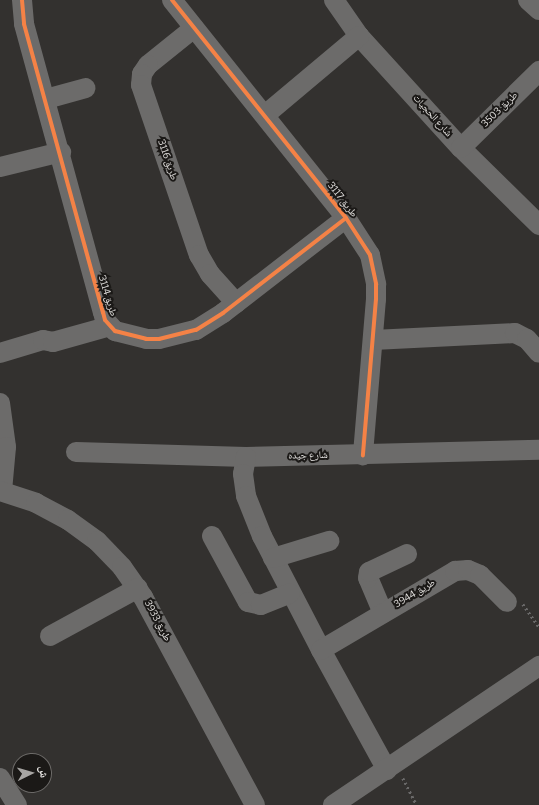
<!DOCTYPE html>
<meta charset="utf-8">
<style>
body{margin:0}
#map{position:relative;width:539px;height:805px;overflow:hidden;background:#33312f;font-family:Bitter,"Noto Naskh Arabic",serif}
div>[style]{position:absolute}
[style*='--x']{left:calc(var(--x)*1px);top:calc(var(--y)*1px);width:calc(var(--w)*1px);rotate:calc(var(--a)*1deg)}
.path>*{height:2.5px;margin-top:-1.25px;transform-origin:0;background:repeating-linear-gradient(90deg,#6a6969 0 2px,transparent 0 5px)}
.minor>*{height:20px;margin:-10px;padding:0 10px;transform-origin:10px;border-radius:10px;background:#6c6b6a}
.cycleway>*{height:4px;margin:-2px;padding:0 2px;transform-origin:2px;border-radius:2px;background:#f48246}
span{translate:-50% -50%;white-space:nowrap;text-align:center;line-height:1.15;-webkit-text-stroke:4px #1b1917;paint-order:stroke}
.street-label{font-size:10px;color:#e5e3e1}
.north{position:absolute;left:12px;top:753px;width:40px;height:40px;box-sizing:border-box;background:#1b1917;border:1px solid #6c6a68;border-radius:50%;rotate:85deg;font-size:11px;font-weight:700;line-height:16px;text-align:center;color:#e5e3e1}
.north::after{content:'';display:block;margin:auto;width:14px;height:18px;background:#a7a5a3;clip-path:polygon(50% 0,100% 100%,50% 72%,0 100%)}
</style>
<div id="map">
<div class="path">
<div style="--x:523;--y:604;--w:28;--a:55"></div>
<div style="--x:403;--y:778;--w:30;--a:63"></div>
</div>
<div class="minor">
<div style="--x:22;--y:0;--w:24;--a:85"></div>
<div style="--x:24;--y:24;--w:299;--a:74.7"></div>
<div style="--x:103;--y:312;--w:8;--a:76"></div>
<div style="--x:105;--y:320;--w:15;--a:48"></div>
<div style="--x:115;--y:331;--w:32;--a:14"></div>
<div style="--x:146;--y:339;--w:13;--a:0"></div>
<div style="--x:159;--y:339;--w:38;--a:-14"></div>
<div style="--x:196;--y:330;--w:32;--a:-32"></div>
<div style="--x:223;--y:313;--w:155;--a:-37.7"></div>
<div style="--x:172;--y:0;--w:279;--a:51.4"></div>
<div style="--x:346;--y:218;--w:44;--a:57"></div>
<div style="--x:370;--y:255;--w:30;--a:78"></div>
<div style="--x:376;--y:284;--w:15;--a:90"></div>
<div style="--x:376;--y:299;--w:157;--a:94.8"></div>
<div style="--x:334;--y:0;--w:44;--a:55.2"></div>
<div style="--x:359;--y:36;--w:151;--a:47.7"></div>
<div style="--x:461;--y:148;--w:110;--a:44.6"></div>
<div style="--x:528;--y:0;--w:15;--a:42"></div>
<div style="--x:194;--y:28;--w:59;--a:141.2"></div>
<div style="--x:148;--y:65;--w:11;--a:124"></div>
<div style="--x:142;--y:74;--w:11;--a:95"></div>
<div style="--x:141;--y:85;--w:180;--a:71.2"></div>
<div style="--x:199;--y:255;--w:22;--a:60"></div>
<div style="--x:210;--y:274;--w:39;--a:48"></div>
<div style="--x:46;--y:99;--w:41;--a:-15.4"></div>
<div style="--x:265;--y:115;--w:123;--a:-40"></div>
<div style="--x:461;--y:148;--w:110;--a:-44.6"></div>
<div style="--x:0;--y:167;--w:63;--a:-13.8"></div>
<div style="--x:373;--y:340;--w:142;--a:-2.8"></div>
<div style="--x:515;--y:333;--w:13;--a:27"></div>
<div style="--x:527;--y:339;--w:18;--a:49"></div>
<div style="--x:0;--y:353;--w:45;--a:-16.8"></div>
<div style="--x:43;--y:340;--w:10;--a:11"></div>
<div style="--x:53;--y:342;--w:59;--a:-15.7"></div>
<div style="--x:0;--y:403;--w:44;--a:82.2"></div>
<div style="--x:6;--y:447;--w:44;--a:95.2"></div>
<div style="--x:76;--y:452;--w:170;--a:1.7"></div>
<div style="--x:246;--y:457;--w:293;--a:-1.4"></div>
<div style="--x:246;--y:457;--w:17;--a:100"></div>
<div style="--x:243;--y:474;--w:22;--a:82"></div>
<div style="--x:246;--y:496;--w:43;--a:68.2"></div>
<div style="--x:262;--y:536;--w:128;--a:62.6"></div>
<div style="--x:321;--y:650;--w:137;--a:61.2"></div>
<div style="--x:0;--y:491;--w:38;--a:18"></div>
<div style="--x:36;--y:503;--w:36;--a:28"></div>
<div style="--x:68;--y:520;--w:36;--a:36"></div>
<div style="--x:97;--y:541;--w:36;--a:46"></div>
<div style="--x:122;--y:567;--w:37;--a:55"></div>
<div style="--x:143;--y:597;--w:236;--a:61.7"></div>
<div style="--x:212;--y:536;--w:75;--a:61.4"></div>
<div style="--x:248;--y:602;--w:13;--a:13"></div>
<div style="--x:261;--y:605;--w:31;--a:-22"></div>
<div style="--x:273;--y:558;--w:59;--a:-16.9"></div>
<div style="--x:383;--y:613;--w:38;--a:-113"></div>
<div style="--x:368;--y:578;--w:6;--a:-81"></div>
<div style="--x:369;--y:572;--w:42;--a:-25.3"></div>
<div style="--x:50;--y:636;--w:100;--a:-28.6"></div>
<div style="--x:321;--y:650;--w:156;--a:-30.5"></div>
<div style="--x:455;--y:571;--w:13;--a:-4"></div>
<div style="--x:468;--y:570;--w:13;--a:23"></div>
<div style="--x:480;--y:575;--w:38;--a:45"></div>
<div style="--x:0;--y:778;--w:32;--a:58"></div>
<div style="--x:333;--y:805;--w:249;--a:-34"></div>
</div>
<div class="cycleway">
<div style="--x:22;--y:0;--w:24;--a:85"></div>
<div style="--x:24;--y:24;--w:299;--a:74.7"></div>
<div style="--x:103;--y:312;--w:8;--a:76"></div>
<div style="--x:105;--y:320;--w:15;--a:48"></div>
<div style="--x:115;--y:331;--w:32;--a:14"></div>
<div style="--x:146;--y:339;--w:13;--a:0"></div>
<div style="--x:159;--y:339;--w:38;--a:-14"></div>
<div style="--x:196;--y:330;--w:32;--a:-32"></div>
<div style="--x:223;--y:313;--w:155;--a:-37.7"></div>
<div style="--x:172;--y:0;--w:279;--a:51.4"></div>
<div style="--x:346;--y:218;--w:44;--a:57"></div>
<div style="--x:370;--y:255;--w:30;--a:78"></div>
<div style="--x:376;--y:284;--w:15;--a:90"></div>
<div style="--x:376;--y:299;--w:157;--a:94.8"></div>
</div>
<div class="street-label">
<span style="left:500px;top:110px;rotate:-44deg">طريق 3503</span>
<span style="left:432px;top:116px;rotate:48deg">شارع الحجيات</span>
<span style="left:167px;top:160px;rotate:71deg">طريق 3116</span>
<span style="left:342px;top:200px;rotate:52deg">طريق 3117</span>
<span style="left:107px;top:296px;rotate:73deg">طريق 3114</span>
<span style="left:308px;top:456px;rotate:-1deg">شارع جيده</span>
<span style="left:415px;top:594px;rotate:-31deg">طريق 3944</span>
<span style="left:157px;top:621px;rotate:62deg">طريق 3933</span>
</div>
<div class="north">ش</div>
</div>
